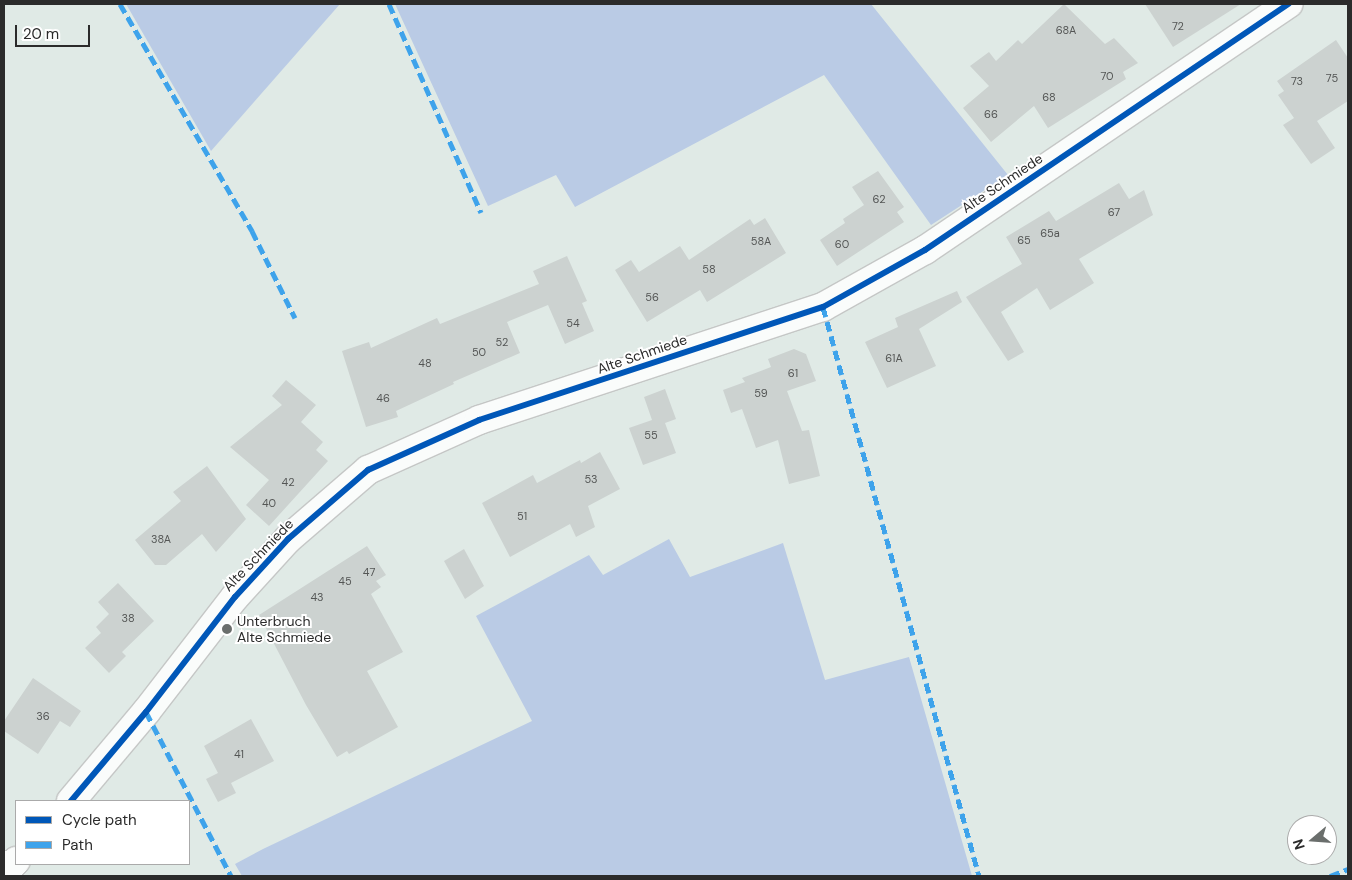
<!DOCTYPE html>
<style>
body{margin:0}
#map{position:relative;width:1352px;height:880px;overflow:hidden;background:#e0eae6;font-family:"DM Sans",sans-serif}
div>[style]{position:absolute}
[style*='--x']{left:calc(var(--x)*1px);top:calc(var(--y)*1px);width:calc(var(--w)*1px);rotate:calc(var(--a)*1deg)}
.green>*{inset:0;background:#bacbe5}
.building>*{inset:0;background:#ccd2d0}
.roads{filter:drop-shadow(1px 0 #c5c7c6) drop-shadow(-1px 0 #c5c7c6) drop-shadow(0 1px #c5c7c6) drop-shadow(0 -1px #c5c7c6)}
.tertiary>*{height:28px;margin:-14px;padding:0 14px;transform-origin:14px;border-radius:14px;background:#fafcfb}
.quiet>*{height:5px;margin-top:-2.5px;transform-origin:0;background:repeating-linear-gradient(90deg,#3ea3eb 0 10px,transparent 0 15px)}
.cycleway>*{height:6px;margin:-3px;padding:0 3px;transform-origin:3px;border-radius:3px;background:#0057b8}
.dots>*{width:14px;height:14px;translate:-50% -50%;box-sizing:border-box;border:2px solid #fff;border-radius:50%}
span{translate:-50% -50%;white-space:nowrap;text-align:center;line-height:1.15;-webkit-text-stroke:4px #fff;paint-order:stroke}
.number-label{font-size:11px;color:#545655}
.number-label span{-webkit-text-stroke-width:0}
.street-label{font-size:14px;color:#2b2b2b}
.poi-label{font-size:14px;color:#2b2b2b}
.left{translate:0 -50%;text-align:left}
.frame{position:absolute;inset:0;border:5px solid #2b2b2b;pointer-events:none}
.legend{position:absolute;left:15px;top:800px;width:175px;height:65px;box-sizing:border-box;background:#fff;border:1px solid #aaa;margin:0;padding:6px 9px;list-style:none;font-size:15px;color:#2b2b2b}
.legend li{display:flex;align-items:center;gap:10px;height:25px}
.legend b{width:25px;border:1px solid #aaa}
.north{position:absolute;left:1287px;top:815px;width:50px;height:50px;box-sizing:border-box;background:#fff;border:1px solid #aaa;border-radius:50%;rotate:252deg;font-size:14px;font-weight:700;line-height:20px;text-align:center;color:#2b2b2b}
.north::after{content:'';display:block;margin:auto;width:18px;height:22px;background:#6a6e6c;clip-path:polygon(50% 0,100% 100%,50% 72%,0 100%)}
.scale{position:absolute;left:15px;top:25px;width:75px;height:22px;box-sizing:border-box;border:2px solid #2b2b2b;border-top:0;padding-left:6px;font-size:15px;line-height:18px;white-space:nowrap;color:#2b2b2b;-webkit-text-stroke:4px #fff;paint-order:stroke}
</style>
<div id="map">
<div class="green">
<div style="clip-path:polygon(126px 4px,340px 4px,211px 151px)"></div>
<div style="clip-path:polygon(395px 4px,871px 4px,1008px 175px,931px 225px,824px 75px,575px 207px,556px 175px,488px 206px)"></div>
<div style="clip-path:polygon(669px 539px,690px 577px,783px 543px,825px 680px,909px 657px,972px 876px,242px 876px,235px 864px,263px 849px,532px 721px,476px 616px,589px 555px,603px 575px)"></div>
</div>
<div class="building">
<div style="clip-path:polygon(1064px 4px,1105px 44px,1114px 38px,1138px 63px,1123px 72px,1126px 79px,1048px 128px,1034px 106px,991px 142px,963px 108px,989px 86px,970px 66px,989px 52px,996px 61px,1018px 40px,1022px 44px)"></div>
<div style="clip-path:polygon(1145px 4px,1241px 4px,1173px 47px)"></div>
<div style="clip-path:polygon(1336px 40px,1348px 58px,1348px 101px,1317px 121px,1335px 148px,1311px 164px,1283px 125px,1294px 118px,1278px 95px,1284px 91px,1277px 81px)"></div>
<div style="clip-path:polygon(878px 171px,904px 207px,897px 212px,904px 222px,837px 266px,820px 240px,845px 223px,843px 219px,864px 205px,852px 187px)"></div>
<div style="clip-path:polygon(1119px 183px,1129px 199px,1144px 190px,1153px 215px,1079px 259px,1094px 283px,1050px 310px,1037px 288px,1001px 312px,1024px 352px,1008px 361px,966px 297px,1022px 264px,1006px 237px,1049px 211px,1056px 221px)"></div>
<div style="clip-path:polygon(765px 218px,786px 253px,707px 302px,700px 290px,647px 322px,615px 270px,631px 260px,639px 272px,680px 246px,689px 260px,750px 219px,754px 225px)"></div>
<div style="clip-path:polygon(567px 256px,587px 301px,582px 303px,594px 331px,565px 344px,548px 305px,507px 322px,520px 353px,453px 382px,454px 384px,396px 411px,398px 417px,366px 427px,342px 351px,369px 342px,371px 348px,437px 318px,440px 324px,539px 284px,533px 271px)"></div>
<div style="clip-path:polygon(957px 291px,962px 302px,919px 329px,936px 366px,887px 388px,865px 342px,898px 327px,895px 318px)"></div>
<div style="clip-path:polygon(794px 349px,806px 354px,816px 381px,787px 391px,802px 431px,809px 430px,820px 476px,789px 484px,778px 440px,756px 448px,742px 409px,731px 413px,723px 390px,745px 382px,742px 378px,771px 367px,768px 359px)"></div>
<div style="clip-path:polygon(286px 380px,316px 405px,301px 422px,323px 442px,316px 450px,328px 461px,269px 526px,246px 505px,269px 480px,230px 447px,282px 405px,272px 396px)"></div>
<div style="clip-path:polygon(665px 389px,676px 419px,665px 423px,676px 453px,643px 465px,629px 428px,652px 420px,644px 397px)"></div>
<div style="clip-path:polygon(600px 452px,620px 489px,588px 506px,595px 527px,576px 537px,570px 524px,510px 557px,482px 503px,533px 475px,537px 483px,580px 460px,581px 463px)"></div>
<div style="clip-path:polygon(207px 466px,246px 519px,216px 552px,202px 534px,166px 565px,155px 565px,135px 540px,181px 501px,173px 492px)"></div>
<div style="clip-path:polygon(367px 546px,386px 575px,376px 581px,381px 587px,371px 594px,403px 652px,367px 671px,398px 727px,349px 754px,347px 751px,337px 757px,306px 705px,259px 615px)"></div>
<div style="clip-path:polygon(464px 549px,484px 586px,465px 599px,444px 561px)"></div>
<div style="clip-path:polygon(118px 583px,154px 621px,122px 652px,126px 656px,109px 673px,85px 648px,101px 633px,96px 627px,109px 614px,98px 602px)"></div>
<div style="clip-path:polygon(33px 678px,81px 711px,70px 727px,60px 721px,38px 754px,4px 731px,4px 721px)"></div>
<div style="clip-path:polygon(251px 719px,274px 761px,231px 783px,236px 793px,218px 802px,206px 779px,218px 773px,204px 746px)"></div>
</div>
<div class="roads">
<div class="tertiary">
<div style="--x:71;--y:801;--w:116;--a:-49.9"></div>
<div style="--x:146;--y:712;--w:145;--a:-52.3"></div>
<div style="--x:235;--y:597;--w:79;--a:-47.6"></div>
<div style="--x:288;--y:539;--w:106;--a:-40.8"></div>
<div style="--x:368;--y:470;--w:122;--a:-24.2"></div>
<div style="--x:479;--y:420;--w:362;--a:-18.2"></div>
<div style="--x:823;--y:307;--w:117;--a:-29.2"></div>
<div style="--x:925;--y:250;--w:439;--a:-34.1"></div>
<div style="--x:4;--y:872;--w:16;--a:-43"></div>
</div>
</div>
<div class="quiet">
<div style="--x:120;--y:4;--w:263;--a:59.8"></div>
<div style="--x:252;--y:231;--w:97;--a:63.7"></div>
<div style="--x:389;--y:4;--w:228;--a:66.2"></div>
<div style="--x:823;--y:307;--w:590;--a:74.67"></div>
<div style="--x:146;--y:712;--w:185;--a:62.6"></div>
<div style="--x:1330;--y:876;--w:19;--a:-21"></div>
</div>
<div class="cycleway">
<div style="--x:71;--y:801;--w:116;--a:-49.9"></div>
<div style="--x:146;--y:712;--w:145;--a:-52.3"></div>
<div style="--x:235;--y:597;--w:79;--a:-47.6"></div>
<div style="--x:288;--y:539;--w:106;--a:-40.8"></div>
<div style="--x:368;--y:470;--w:122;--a:-24.2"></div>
<div style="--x:479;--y:420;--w:362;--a:-18.2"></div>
<div style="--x:823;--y:307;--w:117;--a:-29.2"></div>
<div style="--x:925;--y:250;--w:439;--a:-34.1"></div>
</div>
<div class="dots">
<div style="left:227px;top:629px;background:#6a6e6c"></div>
</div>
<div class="number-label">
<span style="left:1178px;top:26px">72</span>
<span style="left:1066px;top:30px">68A</span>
<span style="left:1107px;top:76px">70</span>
<span style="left:1332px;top:78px">75</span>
<span style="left:1297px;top:81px">73</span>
<span style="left:1049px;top:97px">68</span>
<span style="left:991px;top:114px">66</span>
<span style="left:879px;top:199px">62</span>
<span style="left:1114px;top:212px">67</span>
<span style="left:1050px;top:233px">65a</span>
<span style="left:1024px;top:240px">65</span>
<span style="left:761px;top:241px">58A</span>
<span style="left:842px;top:244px">60</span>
<span style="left:709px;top:269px">58</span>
<span style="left:652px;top:297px">56</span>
<span style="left:573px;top:323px">54</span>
<span style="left:502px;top:342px">52</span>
<span style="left:479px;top:352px">50</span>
<span style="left:894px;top:358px">61A</span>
<span style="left:425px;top:363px">48</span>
<span style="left:793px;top:373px">61</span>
<span style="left:761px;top:393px">59</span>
<span style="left:383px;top:398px">46</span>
<span style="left:651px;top:435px">55</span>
<span style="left:591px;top:479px">53</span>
<span style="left:288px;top:482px">42</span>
<span style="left:269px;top:503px">40</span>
<span style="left:522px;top:516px">51</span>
<span style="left:161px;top:539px">38A</span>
<span style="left:369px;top:572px">47</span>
<span style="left:345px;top:581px">45</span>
<span style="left:317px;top:597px">43</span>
<span style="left:128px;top:618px">38</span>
<span style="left:43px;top:716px">36</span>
<span style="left:239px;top:754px">41</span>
</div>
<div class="street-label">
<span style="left:1002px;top:183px;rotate:-34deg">Alte Schmiede</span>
<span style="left:642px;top:354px;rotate:-19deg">Alte Schmiede</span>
<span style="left:258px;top:555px;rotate:-46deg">Alte Schmiede</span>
</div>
<div class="poi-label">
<span class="left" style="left:237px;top:629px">Unterbruch<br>Alte Schmiede</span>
</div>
<div class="frame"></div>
<ul class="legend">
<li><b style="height:6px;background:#0057b8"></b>Cycle path</li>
<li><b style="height:6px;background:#3ea3eb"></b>Path</li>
</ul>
<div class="north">N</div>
<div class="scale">20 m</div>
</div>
